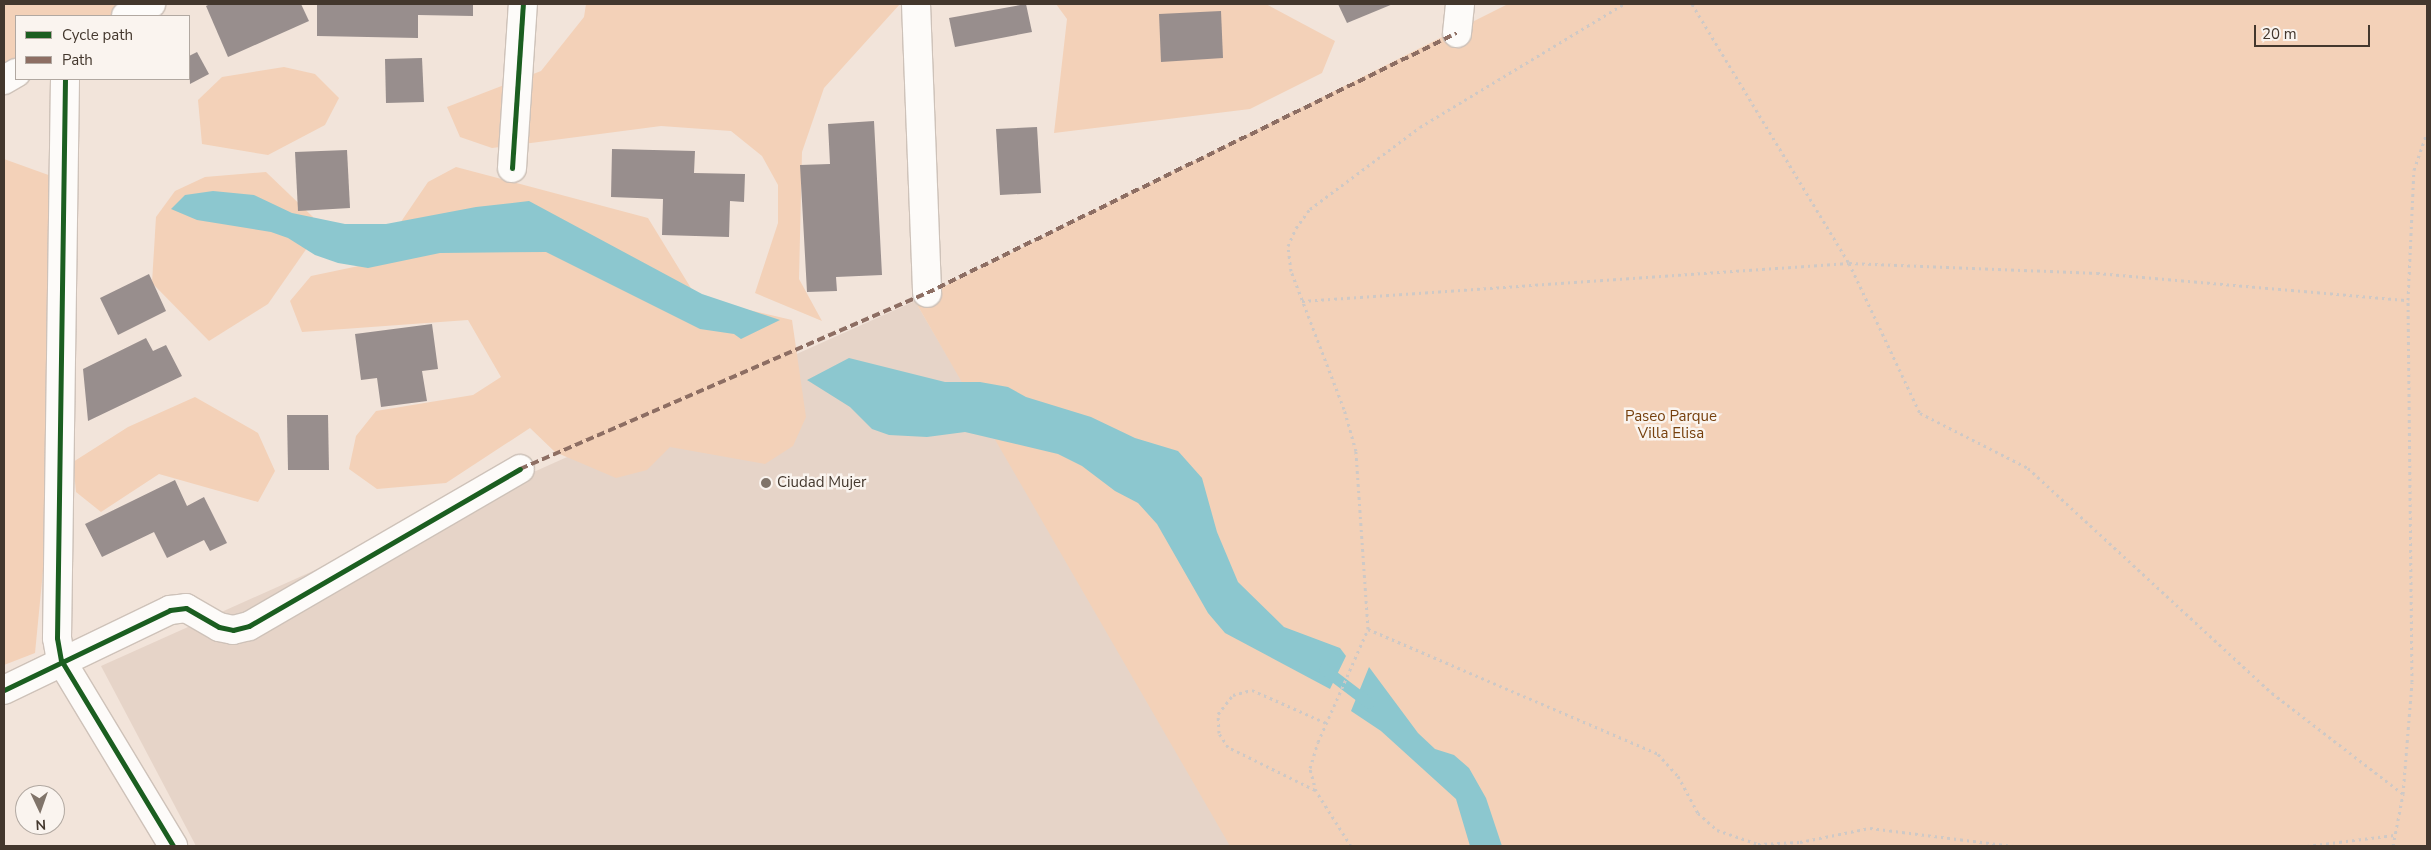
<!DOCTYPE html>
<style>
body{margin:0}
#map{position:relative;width:2431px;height:850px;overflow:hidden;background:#f2e4da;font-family:"Nunito Sans",sans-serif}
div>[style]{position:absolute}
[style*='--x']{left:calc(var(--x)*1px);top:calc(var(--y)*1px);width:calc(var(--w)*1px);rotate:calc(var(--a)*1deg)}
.medical>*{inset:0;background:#e6d4c8}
.green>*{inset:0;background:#f3d1b8}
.water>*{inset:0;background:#8cc7cf}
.stream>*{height:11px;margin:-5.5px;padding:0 5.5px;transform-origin:5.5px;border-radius:5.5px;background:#8cc7cf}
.building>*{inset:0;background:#988e8d}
.path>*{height:3px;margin-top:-1.5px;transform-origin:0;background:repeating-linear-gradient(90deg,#cec9c6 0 2.5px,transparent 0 6.5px)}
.roads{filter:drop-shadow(1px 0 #cec2b9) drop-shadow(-1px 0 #cec2b9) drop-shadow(0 1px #cec2b9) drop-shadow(0 -1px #cec2b9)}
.minor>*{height:28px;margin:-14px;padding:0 14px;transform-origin:14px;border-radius:14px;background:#fdfbf9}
.quiet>*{height:4px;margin-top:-2px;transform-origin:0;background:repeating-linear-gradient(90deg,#8d6e63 0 8px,transparent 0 12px)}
.cycleway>*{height:5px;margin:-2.5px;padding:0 2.5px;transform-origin:2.5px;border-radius:2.5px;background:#1b5e20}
.dots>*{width:14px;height:14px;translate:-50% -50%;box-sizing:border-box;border:2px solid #faf4ef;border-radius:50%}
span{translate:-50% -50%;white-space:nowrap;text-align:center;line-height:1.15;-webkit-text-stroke:5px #faf4ef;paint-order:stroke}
.park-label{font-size:15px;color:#76400d}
.poi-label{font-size:15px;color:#43372d}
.left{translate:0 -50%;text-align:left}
.frame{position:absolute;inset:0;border:5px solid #43372d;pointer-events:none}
.legend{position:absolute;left:15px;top:15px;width:175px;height:65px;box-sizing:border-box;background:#faf4ef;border:1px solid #b1a8a1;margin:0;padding:6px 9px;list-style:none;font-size:15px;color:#43372d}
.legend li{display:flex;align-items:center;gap:10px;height:25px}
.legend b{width:25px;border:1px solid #b1a8a1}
.north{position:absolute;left:15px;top:785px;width:50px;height:50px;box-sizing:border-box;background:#faf4ef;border:1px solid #b1a8a1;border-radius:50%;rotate:177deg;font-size:14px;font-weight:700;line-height:20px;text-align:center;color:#43372d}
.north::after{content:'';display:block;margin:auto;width:18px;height:22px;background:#80746a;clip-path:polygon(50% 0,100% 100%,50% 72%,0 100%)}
.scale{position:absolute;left:2254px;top:25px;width:116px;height:22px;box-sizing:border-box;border:2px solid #43372d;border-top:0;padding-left:6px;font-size:15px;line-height:18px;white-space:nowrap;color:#43372d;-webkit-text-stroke:4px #faf4ef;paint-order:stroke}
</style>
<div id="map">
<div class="medical">
<div style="clip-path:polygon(915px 301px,1236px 846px,196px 846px,101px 666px)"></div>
</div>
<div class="green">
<div style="clip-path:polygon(4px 4px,150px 4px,136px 16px,16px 16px,16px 79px,4px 85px)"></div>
<div style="clip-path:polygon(586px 4px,900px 4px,824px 88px,802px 152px,799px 279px,822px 321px,755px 293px,778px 223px,778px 185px,762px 156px,731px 131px,661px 126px,492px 148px,460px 137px,447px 107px,541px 71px,584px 17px)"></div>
<div style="clip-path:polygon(1056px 4px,1266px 4px,1335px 41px,1322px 73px,1250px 109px,1054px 133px,1067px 19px)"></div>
<div style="clip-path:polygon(1508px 4px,2427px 4px,2427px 846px,1230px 846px,915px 301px)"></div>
<div style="clip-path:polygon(284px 67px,315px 74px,339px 98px,325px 125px,268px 155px,202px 144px,198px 100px,222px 77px)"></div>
<div style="clip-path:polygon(4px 159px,54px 177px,64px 355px,35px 653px,4px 665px)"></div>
<div style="clip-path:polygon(456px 167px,648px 218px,697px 298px,792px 320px,806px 417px,793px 446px,765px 464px,670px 447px,647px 470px,616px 478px,555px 452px,530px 428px,446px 483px,377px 489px,349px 469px,356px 436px,376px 411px,473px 395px,501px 377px,468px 320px,302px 332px,290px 301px,311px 276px,373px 263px,428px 182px)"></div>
<div style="clip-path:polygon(266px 172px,313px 217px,307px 248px,268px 304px,209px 341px,152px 283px,156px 217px,175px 191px,205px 177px)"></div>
<div style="clip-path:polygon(195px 397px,258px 433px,275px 471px,258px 502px,159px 474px,101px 512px,76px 492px,73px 462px,128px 427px)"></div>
</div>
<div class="water">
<div style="clip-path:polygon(213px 191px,254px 195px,292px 213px,345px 224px,386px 224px,476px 207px,529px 201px,702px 294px,780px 320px,741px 339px,734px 334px,700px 329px,546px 252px,440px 253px,368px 268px,338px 263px,315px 255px,288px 238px,271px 232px,197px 220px,171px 209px,185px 195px)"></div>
<div style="clip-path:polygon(849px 358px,945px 382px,980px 382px,1008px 387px,1026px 397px,1091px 417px,1135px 438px,1178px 451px,1202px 478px,1217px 532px,1238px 582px,1284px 627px,1340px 648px,1346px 656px,1330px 689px,1225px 633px,1208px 613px,1157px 524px,1138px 503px,1115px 491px,1082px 466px,1058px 454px,965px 432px,927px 437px,889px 435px,872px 429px,850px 407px,807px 380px)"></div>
<div style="clip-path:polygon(1369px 667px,1418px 733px,1435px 749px,1454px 755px,1469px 768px,1486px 798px,1502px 846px,1470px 846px,1456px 799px,1381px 731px,1351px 711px)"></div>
</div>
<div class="stream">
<div style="--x:1324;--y:669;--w:56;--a:37.1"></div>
</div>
<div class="building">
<div style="clip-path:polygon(210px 4px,301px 4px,309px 21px,228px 57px,206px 6px)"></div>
<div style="clip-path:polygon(317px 4px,473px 4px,473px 16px,418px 15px,418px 38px,317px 36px)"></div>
<div style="clip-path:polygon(1026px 4px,1032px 32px,955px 47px,949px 18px)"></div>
<div style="clip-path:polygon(1338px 4px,1393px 4px,1347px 23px)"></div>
<div style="clip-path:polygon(1221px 11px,1223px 58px,1161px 62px,1159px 14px)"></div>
<div style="clip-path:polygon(197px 52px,209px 74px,190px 84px,189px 56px)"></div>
<div style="clip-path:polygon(422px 58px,424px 102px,386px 103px,385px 59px)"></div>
<div style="clip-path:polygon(874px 121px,882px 275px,836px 277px,837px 291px,807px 292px,800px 165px,830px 164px,828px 124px)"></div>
<div style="clip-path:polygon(1037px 127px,1041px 193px,1000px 195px,996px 129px)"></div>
<div style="clip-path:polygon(612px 149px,695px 151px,694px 173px,745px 174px,744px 202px,730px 201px,729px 237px,662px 235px,663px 199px,611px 197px)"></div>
<div style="clip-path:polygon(347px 150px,350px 208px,298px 211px,295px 152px)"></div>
<div style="clip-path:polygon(149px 274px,166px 311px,118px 335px,100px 298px)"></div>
<div style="clip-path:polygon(432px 324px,438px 369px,422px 371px,427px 401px,381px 407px,377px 378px,361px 380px,355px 334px)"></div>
<div style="clip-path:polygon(146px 338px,153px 351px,166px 345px,182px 376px,88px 421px,83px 369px)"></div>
<div style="clip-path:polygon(287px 415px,328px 415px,329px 470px,288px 470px)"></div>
<div style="clip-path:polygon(175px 480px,187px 506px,204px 497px,227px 543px,210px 551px,204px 540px,167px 558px,154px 532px,102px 557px,85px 524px)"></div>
</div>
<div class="path">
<div style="--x:1692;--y:4;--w:303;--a:58.8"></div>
<div style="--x:1849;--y:263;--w:166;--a:64.7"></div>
<div style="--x:1920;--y:413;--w:121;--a:27"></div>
<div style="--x:2028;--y:468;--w:332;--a:42.7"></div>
<div style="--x:2272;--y:693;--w:165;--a:37.6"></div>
<div style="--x:1302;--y:301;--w:548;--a:-3.97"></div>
<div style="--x:1849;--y:263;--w:248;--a:2.3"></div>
<div style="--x:2097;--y:273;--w:312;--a:5"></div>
<div style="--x:1368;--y:629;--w:316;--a:23.3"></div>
<div style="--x:1658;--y:754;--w:30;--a:48"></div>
<div style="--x:1678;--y:776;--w:42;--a:61.6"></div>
<div style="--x:1698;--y:813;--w:25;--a:42"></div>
<div style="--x:1717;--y:830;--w:43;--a:18.9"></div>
<div style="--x:1758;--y:844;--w:42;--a:-2.7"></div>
<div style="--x:1800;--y:842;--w:71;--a:-11.3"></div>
<div style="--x:1870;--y:828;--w:144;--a:7.2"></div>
<div style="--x:1315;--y:790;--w:97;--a:-153.7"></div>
<div style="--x:1228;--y:747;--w:17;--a:-123"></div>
<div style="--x:1219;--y:733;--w:19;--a:-93"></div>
<div style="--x:1218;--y:714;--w:24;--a:-52"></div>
<div style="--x:1233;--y:695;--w:20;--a:-15"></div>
<div style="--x:1252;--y:690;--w:81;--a:24"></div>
<div style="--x:1351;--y:846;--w:65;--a:-122.5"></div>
<div style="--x:1316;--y:791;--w:24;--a:-105"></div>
<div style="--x:1310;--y:768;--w:27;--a:-73"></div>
<div style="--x:1318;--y:742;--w:124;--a:-66.1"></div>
<div style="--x:1368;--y:629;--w:178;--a:-93.9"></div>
<div style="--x:1356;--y:451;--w:44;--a:-105.9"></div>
<div style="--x:1344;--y:409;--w:148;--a:-111"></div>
<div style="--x:1291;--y:271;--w:25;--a:-97"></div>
<div style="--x:1288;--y:246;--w:20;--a:-66"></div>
<div style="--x:1296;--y:228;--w:24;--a:-54"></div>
<div style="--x:1310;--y:209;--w:137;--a:-36.7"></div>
<div style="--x:1420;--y:127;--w:238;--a:-31.1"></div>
<div style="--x:2307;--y:846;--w:88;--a:-7.2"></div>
<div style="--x:2393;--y:846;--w:53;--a:-79.1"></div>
<div style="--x:2403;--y:794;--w:112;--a:-85.4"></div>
<div style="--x:2412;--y:682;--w:382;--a:-90.6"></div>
<div style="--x:2408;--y:300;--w:130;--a:-87.4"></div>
<div style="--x:2414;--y:170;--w:39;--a:-71"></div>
</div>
<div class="roads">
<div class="minor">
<div style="--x:916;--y:4;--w:289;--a:87.8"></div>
<div style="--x:126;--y:16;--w:28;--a:-26"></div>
<div style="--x:1457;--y:33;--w:29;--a:-84"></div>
<div style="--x:65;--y:79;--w:559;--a:90.82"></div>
<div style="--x:57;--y:638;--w:22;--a:80"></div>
<div style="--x:61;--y:660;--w:217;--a:58.9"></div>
<div style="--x:4;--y:80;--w:14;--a:-30"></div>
<div style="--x:512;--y:168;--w:164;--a:-86.2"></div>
<div style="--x:4;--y:690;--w:184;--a:-25.7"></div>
<div style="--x:170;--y:610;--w:16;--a:-7"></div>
<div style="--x:186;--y:608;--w:38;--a:30"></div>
<div style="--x:219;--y:627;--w:14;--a:12"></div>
<div style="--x:233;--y:630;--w:16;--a:-14"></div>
<div style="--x:249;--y:626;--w:313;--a:-30.1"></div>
</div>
</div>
<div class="quiet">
<div style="--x:520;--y:469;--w:443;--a:-23.4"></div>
<div style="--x:927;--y:293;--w:590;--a:-26.13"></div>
</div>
<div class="cycleway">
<div style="--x:65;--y:79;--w:559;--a:90.82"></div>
<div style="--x:57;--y:638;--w:22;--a:80"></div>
<div style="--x:61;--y:660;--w:217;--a:58.9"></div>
<div style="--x:512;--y:168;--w:164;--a:-86.2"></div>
<div style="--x:4;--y:690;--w:184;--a:-25.7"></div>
<div style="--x:170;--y:610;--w:16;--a:-7"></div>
<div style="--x:186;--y:608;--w:38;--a:30"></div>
<div style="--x:219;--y:627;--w:14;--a:12"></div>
<div style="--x:233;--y:630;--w:16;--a:-14"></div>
<div style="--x:249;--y:626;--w:313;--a:-30.1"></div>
</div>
<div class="dots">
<div style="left:766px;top:483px;background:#80746a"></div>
</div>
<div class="park-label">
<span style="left:1671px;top:425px">Paseo Parque<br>Villa Elisa</span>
</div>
<div class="poi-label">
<span class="left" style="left:777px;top:483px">Ciudad Mujer</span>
</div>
<div class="frame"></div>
<ul class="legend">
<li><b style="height:6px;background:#1b5e20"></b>Cycle path</li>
<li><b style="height:6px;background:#8d6e63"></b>Path</li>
</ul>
<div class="north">N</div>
<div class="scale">20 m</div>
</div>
